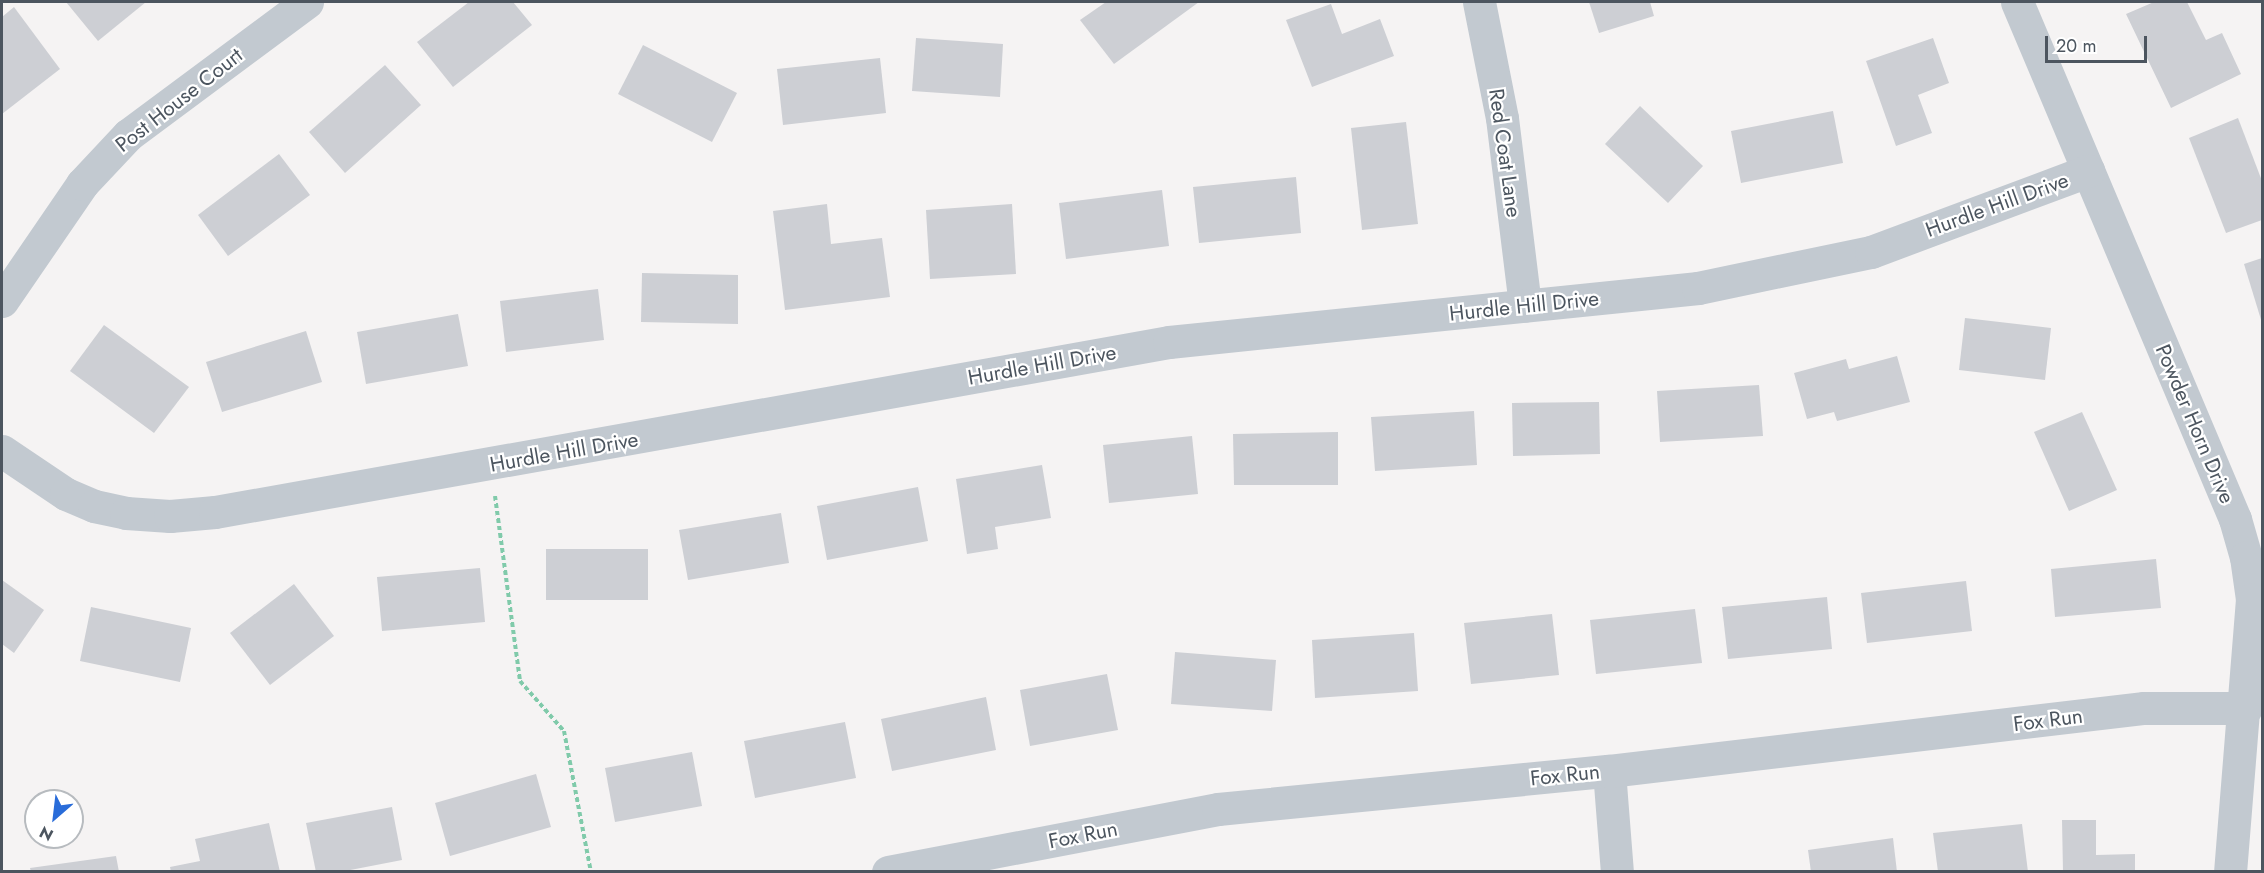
<!DOCTYPE html>
<style>
body{margin:0}
#map{position:relative;width:2264px;height:873px;overflow:hidden;background:#f5f3f3;font-family:Jost,sans-serif}
div>[style]{position:absolute}
[style*='--x']{left:calc(var(--x)*1px);top:calc(var(--y)*1px);width:calc(var(--w)*1px);rotate:calc(var(--a)*1deg)}
.building>*{inset:0;background:#cdcfd4}
.path>*{height:4px;margin-top:-2px;transform-origin:0;background:repeating-linear-gradient(90deg,#80caaa 0 4.5px,transparent 0 7.5px)}
.street>*{height:33px;margin:-16.5px;padding:0 16.5px;transform-origin:16.5px;border-radius:16.5px;background:#c2c9d0}
span{translate:-50% -50%;white-space:nowrap;text-align:center;line-height:1.15;-webkit-text-stroke:4.5px #fff;paint-order:stroke}
.street-label{font-size:21px;color:#4c555f}
.frame{position:absolute;inset:0;border:3px solid #4c555f;pointer-events:none}
.north{position:absolute;left:24px;top:789px;width:60px;height:60px;box-sizing:border-box;background:#fff;border:2px solid #b7bbbf;border-radius:50%;rotate:208deg;font-size:16px;font-weight:700;line-height:24px;text-align:center;color:#4c555f}
.north::after{content:'';display:block;margin:auto;width:21px;height:27px;background:#296cd9;clip-path:polygon(50% 0,100% 100%,50% 72%,0 100%)}
.scale{position:absolute;left:2045px;top:36px;width:102px;height:27px;box-sizing:border-box;border:3px solid #4c555f;border-top:0;padding-left:8px;font-size:18px;line-height:21px;white-space:nowrap;color:#4c555f;-webkit-text-stroke:4px #fff;paint-order:stroke}
</style>
<div id="map">
<div class="building">
<div style="clip-path:polygon(66px 2px,146px 2px,98px 41px)"></div>
<div style="clip-path:polygon(469px 2px,513px 2px,532px 25px,453px 87px,417px 42px)"></div>
<div style="clip-path:polygon(1106px 2px,1199px 2px,1114px 64px,1080px 20px)"></div>
<div style="clip-path:polygon(1589px 2px,1650px 2px,1654px 16px,1599px 33px)"></div>
<div style="clip-path:polygon(2154px 2px,2187px 2px,2206px 40px,2222px 33px,2241px 74px,2171px 108px,2126px 14px)"></div>
<div style="clip-path:polygon(1331px 4px,1342px 34px,1380px 19px,1394px 56px,1312px 87px,1286px 20px)"></div>
<div style="clip-path:polygon(14px 7px,60px 69px,2px 114px,2px 17px)"></div>
<div style="clip-path:polygon(916px 38px,1003px 44px,1000px 97px,912px 91px)"></div>
<div style="clip-path:polygon(1933px 38px,1949px 83px,1918px 95px,1932px 133px,1896px 146px,1866px 61px)"></div>
<div style="clip-path:polygon(643px 45px,737px 93px,712px 142px,618px 94px)"></div>
<div style="clip-path:polygon(880px 58px,886px 113px,783px 125px,777px 69px)"></div>
<div style="clip-path:polygon(385px 65px,421px 105px,345px 173px,309px 132px)"></div>
<div style="clip-path:polygon(1640px 106px,1703px 166px,1668px 203px,1605px 144px)"></div>
<div style="clip-path:polygon(1833px 111px,1843px 163px,1741px 183px,1731px 131px)"></div>
<div style="clip-path:polygon(2238px 118px,2262px 181px,2262px 220px,2226px 233px,2189px 138px)"></div>
<div style="clip-path:polygon(1406px 122px,1418px 224px,1362px 230px,1351px 128px)"></div>
<div style="clip-path:polygon(279px 154px,310px 195px,228px 256px,198px 215px)"></div>
<div style="clip-path:polygon(1296px 177px,1301px 233px,1199px 243px,1193px 187px)"></div>
<div style="clip-path:polygon(1162px 190px,1169px 246px,1066px 259px,1059px 203px)"></div>
<div style="clip-path:polygon(827px 204px,831px 244px,882px 238px,890px 297px,785px 310px,773px 211px)"></div>
<div style="clip-path:polygon(1012px 204px,1016px 274px,930px 279px,926px 210px)"></div>
<div style="clip-path:polygon(2262px 258px,2262px 323px,2244px 264px)"></div>
<div style="clip-path:polygon(642px 273px,738px 275px,738px 324px,641px 322px)"></div>
<div style="clip-path:polygon(598px 289px,604px 340px,506px 352px,500px 301px)"></div>
<div style="clip-path:polygon(458px 314px,468px 366px,366px 384px,357px 332px)"></div>
<div style="clip-path:polygon(1965px 318px,2051px 328px,2045px 380px,1959px 370px)"></div>
<div style="clip-path:polygon(104px 325px,189px 387px,154px 433px,70px 371px)"></div>
<div style="clip-path:polygon(306px 331px,322px 382px,222px 412px,206px 362px)"></div>
<div style="clip-path:polygon(1897px 356px,1910px 402px,1837px 421px,1834px 412px,1807px 419px,1794px 373px,1846px 359px,1849px 369px)"></div>
<div style="clip-path:polygon(1759px 385px,1763px 436px,1660px 442px,1657px 391px)"></div>
<div style="clip-path:polygon(1599px 402px,1600px 454px,1513px 456px,1512px 403px)"></div>
<div style="clip-path:polygon(1474px 411px,1477px 465px,1375px 471px,1371px 417px)"></div>
<div style="clip-path:polygon(2082px 412px,2117px 490px,2069px 511px,2034px 432px)"></div>
<div style="clip-path:polygon(1338px 432px,1338px 485px,1234px 485px,1233px 434px)"></div>
<div style="clip-path:polygon(1192px 436px,1198px 494px,1109px 503px,1103px 445px)"></div>
<div style="clip-path:polygon(1042px 465px,1051px 518px,995px 527px,998px 549px,967px 554px,956px 479px)"></div>
<div style="clip-path:polygon(918px 487px,928px 541px,827px 560px,817px 506px)"></div>
<div style="clip-path:polygon(781px 513px,789px 563px,688px 580px,679px 530px)"></div>
<div style="clip-path:polygon(546px 549px,648px 549px,648px 600px,546px 600px)"></div>
<div style="clip-path:polygon(2156px 559px,2161px 608px,2055px 617px,2051px 569px)"></div>
<div style="clip-path:polygon(480px 568px,485px 622px,382px 631px,377px 577px)"></div>
<div style="clip-path:polygon(2px 580px,44px 610px,14px 653px,2px 644px)"></div>
<div style="clip-path:polygon(1966px 581px,1972px 631px,1867px 643px,1861px 593px)"></div>
<div style="clip-path:polygon(294px 584px,334px 636px,270px 685px,230px 633px)"></div>
<div style="clip-path:polygon(1827px 597px,1832px 649px,1728px 659px,1722px 607px)"></div>
<div style="clip-path:polygon(91px 607px,191px 628px,180px 682px,80px 661px)"></div>
<div style="clip-path:polygon(1695px 609px,1702px 663px,1596px 674px,1590px 620px)"></div>
<div style="clip-path:polygon(1552px 614px,1559px 675px,1471px 684px,1464px 623px)"></div>
<div style="clip-path:polygon(1414px 633px,1418px 691px,1315px 698px,1312px 640px)"></div>
<div style="clip-path:polygon(1175px 652px,1276px 660px,1272px 711px,1171px 704px)"></div>
<div style="clip-path:polygon(1107px 674px,1118px 730px,1030px 746px,1020px 690px)"></div>
<div style="clip-path:polygon(986px 697px,996px 750px,892px 771px,881px 719px)"></div>
<div style="clip-path:polygon(845px 722px,856px 778px,755px 798px,744px 741px)"></div>
<div style="clip-path:polygon(692px 752px,702px 806px,615px 822px,605px 768px)"></div>
<div style="clip-path:polygon(536px 774px,551px 827px,450px 856px,435px 803px)"></div>
<div style="clip-path:polygon(392px 807px,402px 860px,340px 872px,316px 872px,306px 823px)"></div>
<div style="clip-path:polygon(2062px 820px,2096px 820px,2096px 855px,2135px 854px,2135px 872px,2063px 872px)"></div>
<div style="clip-path:polygon(269px 823px,280px 872px,171px 872px,170px 867px,200px 861px,195px 839px)"></div>
<div style="clip-path:polygon(2022px 824px,2028px 872px,1938px 872px,1933px 833px)"></div>
<div style="clip-path:polygon(1893px 838px,1897px 872px,1811px 872px,1808px 850px)"></div>
<div style="clip-path:polygon(116px 856px,119px 872px,31px 872px,30px 868px)"></div>
</div>
<div class="path">
<div style="--x:495;--y:496;--w:187;--a:82.3"></div>
<div style="--x:520;--y:681;--w:67;--a:48.7"></div>
<div style="--x:564;--y:731;--w:144;--a:79.2"></div>
</div>
<div class="street">
<div style="--x:1479;--y:2;--w:118;--a:78.8"></div>
<div style="--x:1502;--y:118;--w:189;--a:83"></div>
<div style="--x:2017;--y:2;--w:561;--a:67.14"></div>
<div style="--x:2235;--y:519;--w:40;--a:74"></div>
<div style="--x:2246;--y:557;--w:42;--a:81.9"></div>
<div style="--x:2252;--y:599;--w:274;--a:94.6"></div>
<div style="--x:2;--y:301;--w:142;--a:-55.6"></div>
<div style="--x:82;--y:184;--w:67;--a:-46.8"></div>
<div style="--x:128;--y:135;--w:223;--a:-36.6"></div>
<div style="--x:2;--y:451;--w:77;--a:33.9"></div>
<div style="--x:66;--y:494;--w:30;--a:23"></div>
<div style="--x:94;--y:506;--w:33;--a:12"></div>
<div style="--x:126;--y:513;--w:44;--a:3.9"></div>
<div style="--x:170;--y:516;--w:45;--a:-5.1"></div>
<div style="--x:215;--y:512;--w:969;--a:-10.1"></div>
<div style="--x:1169;--y:342;--w:532;--a:-5.83"></div>
<div style="--x:1698;--y:288;--w:177;--a:-11.8"></div>
<div style="--x:1871;--y:252;--w:232;--a:-20.5"></div>
<div style="--x:1609;--y:771;--w:101;--a:85.5"></div>
<div style="--x:888;--y:872;--w:336;--a:-10.8"></div>
<div style="--x:1218;--y:809;--w:393;--a:-5.6"></div>
<div style="--x:1609;--y:771;--w:539;--a:-6.72"></div>
<div style="--x:2144;--y:708;--w:102;--a:0"></div>
</div>
<div class="street-label">
<span style="left:179px;top:100px;rotate:-38deg">Post House Court</span>
<span style="left:1505px;top:153px;rotate:82deg">Red Coat Lane</span>
<span style="left:1997px;top:205px;rotate:-20deg">Hurdle Hill Drive</span>
<span style="left:1524px;top:306px;rotate:-6deg">Hurdle Hill Drive</span>
<span style="left:1042px;top:365px;rotate:-10deg">Hurdle Hill Drive</span>
<span style="left:2195px;top:424px;rotate:67deg">Powder Horn Drive</span>
<span style="left:564px;top:452px;rotate:-10deg">Hurdle Hill Drive</span>
<span style="left:2048px;top:720px;rotate:-7deg">Fox Run</span>
<span style="left:1565px;top:775px;rotate:-6deg">Fox Run</span>
<span style="left:1083px;top:835px;rotate:-11deg">Fox Run</span>
</div>
<div class="frame"></div>
<div class="north">N</div>
<div class="scale">20 m</div>
</div>
